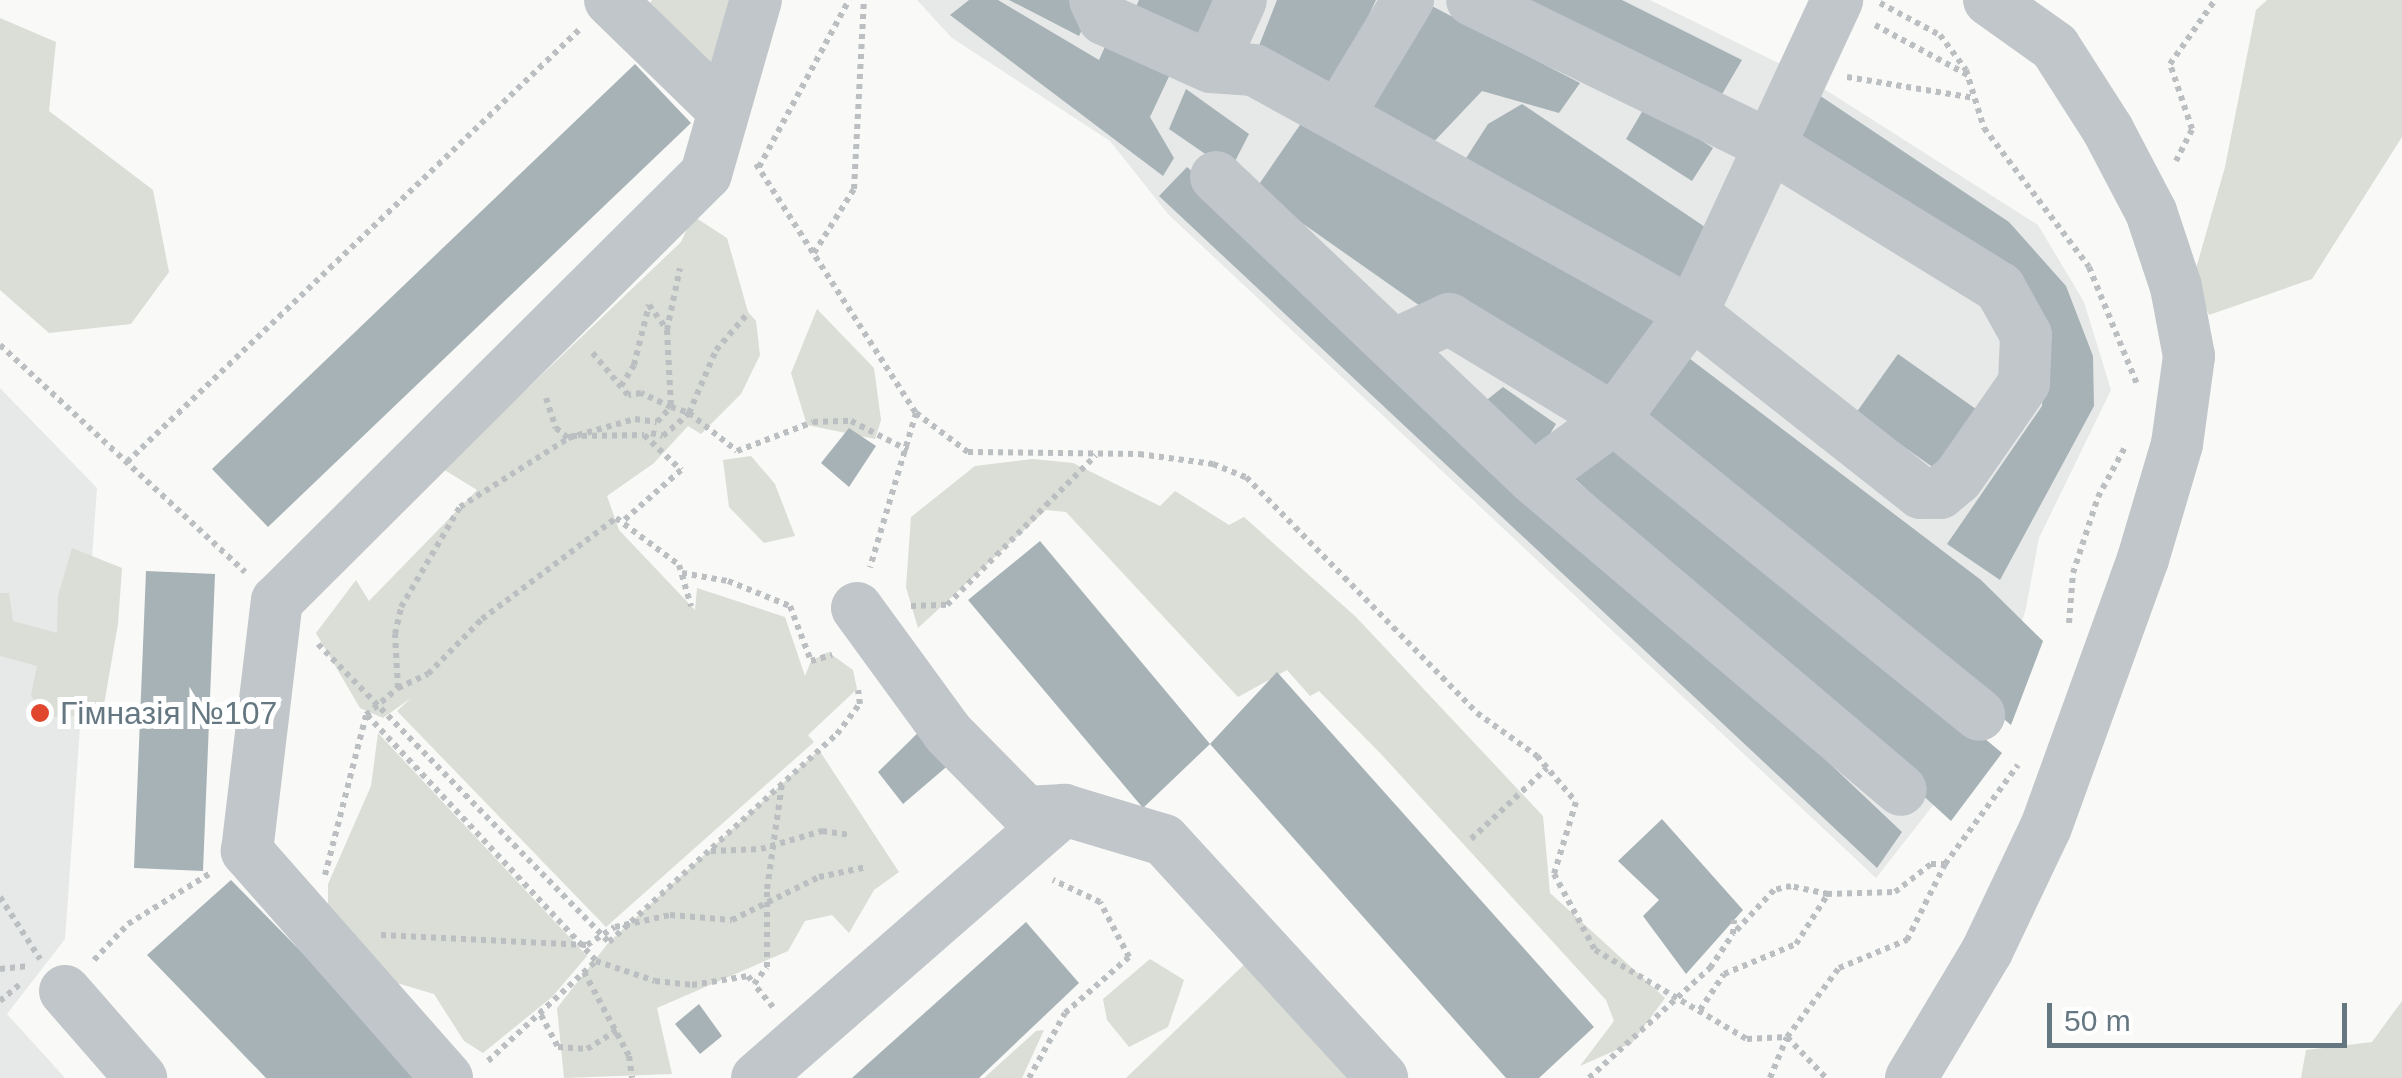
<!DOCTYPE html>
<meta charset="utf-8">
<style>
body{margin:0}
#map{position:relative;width:2402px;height:1078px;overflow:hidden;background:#f9f9f7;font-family:Arial,sans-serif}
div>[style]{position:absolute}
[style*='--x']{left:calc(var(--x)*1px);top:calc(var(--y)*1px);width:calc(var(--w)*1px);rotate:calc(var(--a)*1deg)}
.built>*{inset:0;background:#e7e9e8}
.green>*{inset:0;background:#daded6}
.building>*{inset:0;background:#a7b2b6}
.path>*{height:6px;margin-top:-3px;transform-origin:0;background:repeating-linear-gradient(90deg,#bbbfc1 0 5px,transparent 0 10px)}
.minor>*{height:52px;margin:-26px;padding:0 26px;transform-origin:26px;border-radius:26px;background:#c0c6c9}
.dots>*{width:28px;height:28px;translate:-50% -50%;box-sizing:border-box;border:5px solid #fff;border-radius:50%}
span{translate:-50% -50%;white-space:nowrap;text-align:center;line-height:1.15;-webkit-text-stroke:10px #fff;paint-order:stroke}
.poi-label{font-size:32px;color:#657882}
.left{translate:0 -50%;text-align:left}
.scale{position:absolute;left:2047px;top:1003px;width:300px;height:45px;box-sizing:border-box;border:5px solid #657882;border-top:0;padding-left:12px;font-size:30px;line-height:35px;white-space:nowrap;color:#657882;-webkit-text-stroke:8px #fff;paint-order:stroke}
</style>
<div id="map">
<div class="built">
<div style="clip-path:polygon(917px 0,1650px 0,1799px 73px,2038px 225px,2084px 302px,2111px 390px,2039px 538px,2026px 608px,1986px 738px,1876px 878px,1168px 214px,1110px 141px,952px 38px)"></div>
<div style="clip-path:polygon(0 388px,97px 488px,65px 939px,7px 1014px,65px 1078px,0 1078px)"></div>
</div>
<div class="green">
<div style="clip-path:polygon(652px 0,736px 0,708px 82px,645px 11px)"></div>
<div style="clip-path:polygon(2267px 0,2402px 0,2402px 137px,2312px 279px,2209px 315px,2193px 279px,2225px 167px,2256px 10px)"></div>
<div style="clip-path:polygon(0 18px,56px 42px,49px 111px,153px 190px,169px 272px,131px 324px,49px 333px,0 290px)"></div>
<div style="clip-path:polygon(693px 216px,727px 238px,748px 312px,756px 321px,760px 355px,741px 394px,701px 434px,688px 426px,654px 463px,607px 496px,619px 530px,695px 610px,697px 588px,785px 617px,805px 676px,811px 661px,828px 652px,853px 670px,857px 689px,808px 735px,814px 742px,606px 927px,397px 711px,411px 698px,383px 718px,360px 708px,316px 633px,356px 580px,369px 601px,477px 490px,443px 469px,681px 242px)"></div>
<div style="clip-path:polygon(817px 309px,874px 368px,881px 420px,875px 439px,807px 425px,791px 373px)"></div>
<div style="clip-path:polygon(751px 456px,775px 484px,795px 536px,764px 543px,729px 507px,723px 460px)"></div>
<div style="clip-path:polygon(1033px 459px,1073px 463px,1160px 506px,1175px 491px,1229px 525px,1244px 517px,1356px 617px,1543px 816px,1550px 893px,1665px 998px,1632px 1043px,1580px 1066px,1614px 1021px,1606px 1000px,1381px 754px,1319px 691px,1310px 696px,1287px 670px,1238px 697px,1066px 512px,1046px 510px,918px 628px,906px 587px,911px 517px,975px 466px)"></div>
<div style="clip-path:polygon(72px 548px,122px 568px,118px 624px,102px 716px,44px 717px,31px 695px,37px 666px,0 656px,0 593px,9px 593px,13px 621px,57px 633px,58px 596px)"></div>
<div style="clip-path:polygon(378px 733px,587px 956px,552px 997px,483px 1053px,464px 1041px,434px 994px,390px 981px,328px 913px,328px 884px,371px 786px)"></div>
<div style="clip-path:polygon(819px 750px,899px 872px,874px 890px,849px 933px,832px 915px,805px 921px,788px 951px,657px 1008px,672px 1074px,564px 1078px,557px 1008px,609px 942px)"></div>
<div style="clip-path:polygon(1253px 956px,1361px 1078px,1126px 1078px)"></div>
<div style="clip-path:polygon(1150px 959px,1184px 980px,1168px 1027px,1129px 1047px,1107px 1020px,1103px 999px)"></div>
<div style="clip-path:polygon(2402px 1001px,2402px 1078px,2301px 1078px,2306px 1050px,2372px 1042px)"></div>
<div style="clip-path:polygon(1044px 1030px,1022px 1078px,984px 1078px,1036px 1031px)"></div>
</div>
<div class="building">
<div style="clip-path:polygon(969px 0,998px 0,1099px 60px,1112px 31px,1173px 68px,1150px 117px,1174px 158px,1163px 176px,950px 15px)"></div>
<div style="clip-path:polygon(1009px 0,1096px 0,1079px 36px)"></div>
<div style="clip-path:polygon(1139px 0,1232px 0,1205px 58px,1128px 24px)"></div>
<div style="clip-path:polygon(1277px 0,1376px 0,1330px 96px,1251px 66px)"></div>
<div style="clip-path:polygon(1505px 0,1622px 0,1742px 60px,1718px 101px)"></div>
<div style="clip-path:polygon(1428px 4px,1580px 83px,1559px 113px,1482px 91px,1427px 149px,1361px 112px)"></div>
<div style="clip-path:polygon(635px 64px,691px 123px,268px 527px,212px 469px)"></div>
<div style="clip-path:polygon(1186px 89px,1249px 134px,1230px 171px,1169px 129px)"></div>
<div style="clip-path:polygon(1819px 95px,2009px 222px,2066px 286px,2093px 356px,2094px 406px,2000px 580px,1947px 544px,2042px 406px,2045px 359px,1796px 149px)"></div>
<div style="clip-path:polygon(1522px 104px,1711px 231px,1675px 289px,1461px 166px,1488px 124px)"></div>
<div style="clip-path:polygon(1646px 105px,1713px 148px,1692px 181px,1626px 139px)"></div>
<div style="clip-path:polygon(1311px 109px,1663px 325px,1604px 400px,1423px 308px,1255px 190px)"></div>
<div style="clip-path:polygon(1187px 167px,1328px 288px,1902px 832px,1877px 868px,1159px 196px)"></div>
<div style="clip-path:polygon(1677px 349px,1981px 580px,2043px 641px,2011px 725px,1630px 411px)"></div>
<div style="clip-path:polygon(1898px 354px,1983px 414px,1941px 473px,1856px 413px)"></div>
<div style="clip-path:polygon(1503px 387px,1556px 424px,1530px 467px,1468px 415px)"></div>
<div style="clip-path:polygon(849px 428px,876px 446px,849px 487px,821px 463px)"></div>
<div style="clip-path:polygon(1617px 431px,2002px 753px,1951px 821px,1574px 478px)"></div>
<div style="clip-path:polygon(1040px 541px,1210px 744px,1277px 672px,1594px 1027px,1539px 1078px,1506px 1078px,1210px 744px,1143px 808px,968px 600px)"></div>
<div style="clip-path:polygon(146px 571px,215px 574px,203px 871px,134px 868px)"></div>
<div style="clip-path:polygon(928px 723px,958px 757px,903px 804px,878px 772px)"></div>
<div style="clip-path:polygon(1662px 819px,1743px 910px,1686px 974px,1643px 916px,1659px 900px,1618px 861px)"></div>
<div style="clip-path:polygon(231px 880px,425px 1078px,266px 1078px,147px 955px)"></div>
<div style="clip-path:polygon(1026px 922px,1079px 983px,979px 1078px,852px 1078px)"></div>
<div style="clip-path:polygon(699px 1004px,722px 1036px,700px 1054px,675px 1024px)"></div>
</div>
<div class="path">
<div style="--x:1880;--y:3;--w:68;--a:28.1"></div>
<div style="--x:1940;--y:35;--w:44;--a:53.4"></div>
<div style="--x:1966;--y:70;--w:61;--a:72.8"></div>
<div style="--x:1984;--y:128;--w:174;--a:52.9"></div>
<div style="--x:2089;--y:267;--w:126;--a:67.7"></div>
<div style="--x:1875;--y:25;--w:106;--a:28.3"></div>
<div style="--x:1847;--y:77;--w:129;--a:9.4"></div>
<div style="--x:2176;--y:161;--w:36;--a:-63"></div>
<div style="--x:2192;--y:129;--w:69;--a:-108.7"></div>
<div style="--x:2170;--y:64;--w:78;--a:-54.9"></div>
<div style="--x:756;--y:164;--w:296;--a:57.3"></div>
<div style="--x:916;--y:413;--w:161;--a:106.6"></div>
<div style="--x:759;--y:167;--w:190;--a:-61.7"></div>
<div style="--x:814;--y:253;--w:75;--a:-58"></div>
<div style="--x:854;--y:189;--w:189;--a:-87"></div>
<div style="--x:667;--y:330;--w:63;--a:-78.2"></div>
<div style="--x:0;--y:345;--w:334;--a:42.8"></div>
<div style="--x:621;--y:386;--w:25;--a:-58"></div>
<div style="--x:634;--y:365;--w:62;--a:-76"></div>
<div style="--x:649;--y:305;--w:31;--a:54"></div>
<div style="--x:667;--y:330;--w:77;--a:87"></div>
<div style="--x:671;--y:407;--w:19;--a:18"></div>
<div style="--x:689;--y:413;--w:69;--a:-66.8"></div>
<div style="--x:716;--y:350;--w:49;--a:-49.1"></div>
<div style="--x:546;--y:398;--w:32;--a:72"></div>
<div style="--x:556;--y:428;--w:16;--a:40"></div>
<div style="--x:568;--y:438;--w:70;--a:-15.8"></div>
<div style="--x:635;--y:419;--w:22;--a:8"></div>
<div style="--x:657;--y:422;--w:21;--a:-47"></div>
<div style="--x:671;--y:407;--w:33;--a:-155"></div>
<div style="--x:641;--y:393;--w:13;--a:171"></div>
<div style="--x:628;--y:395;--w:57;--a:-130.1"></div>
<div style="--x:916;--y:413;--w:65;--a:36.9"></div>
<div style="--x:968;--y:452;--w:171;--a:0.7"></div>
<div style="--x:1139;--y:454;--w:75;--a:7.7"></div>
<div style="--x:1213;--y:464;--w:35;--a:22"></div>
<div style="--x:1246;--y:477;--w:330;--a:45.6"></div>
<div style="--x:1477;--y:713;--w:74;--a:35.6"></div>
<div style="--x:1537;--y:756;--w:60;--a:49.7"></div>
<div style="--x:1576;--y:802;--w:75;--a:107"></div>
<div style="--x:1554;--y:874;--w:86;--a:61.7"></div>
<div style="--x:1595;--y:950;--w:176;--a:30.4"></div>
<div style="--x:1747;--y:1039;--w:40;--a:-2.9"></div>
<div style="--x:1787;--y:1037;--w:57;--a:46.4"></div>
<div style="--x:651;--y:433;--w:12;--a:14"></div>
<div style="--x:663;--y:436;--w:35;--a:-41"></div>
<div style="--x:689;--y:413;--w:61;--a:38.4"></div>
<div style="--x:737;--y:451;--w:81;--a:-20.9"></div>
<div style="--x:813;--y:422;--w:38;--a:-2"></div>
<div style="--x:851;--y:421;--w:64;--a:27"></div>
<div style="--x:127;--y:462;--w:627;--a:-43.71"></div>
<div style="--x:682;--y:573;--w:47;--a:9.9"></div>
<div style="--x:728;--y:581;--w:67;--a:22"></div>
<div style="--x:790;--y:606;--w:59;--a:69.1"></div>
<div style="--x:811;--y:661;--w:22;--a:-16"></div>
<div style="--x:911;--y:606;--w:36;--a:-2"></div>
<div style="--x:947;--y:605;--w:211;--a:-45.2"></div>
<div style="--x:2069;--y:623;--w:50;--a:-85.4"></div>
<div style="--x:2073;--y:573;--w:80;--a:-71.8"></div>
<div style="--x:2098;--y:497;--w:57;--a:-61.6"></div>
<div style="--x:318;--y:644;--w:417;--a:45.7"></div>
<div style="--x:609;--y:942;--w:309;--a:-42.4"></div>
<div style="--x:837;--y:734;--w:38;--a:-53"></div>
<div style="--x:860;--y:704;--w:14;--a:-98"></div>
<div style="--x:398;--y:688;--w:33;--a:-25"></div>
<div style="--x:428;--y:674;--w:77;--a:-45.5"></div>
<div style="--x:482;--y:619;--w:168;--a:-37"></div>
<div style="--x:616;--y:518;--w:79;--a:36.7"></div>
<div style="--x:679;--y:565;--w:43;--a:73.7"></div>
<div style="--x:367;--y:715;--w:336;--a:47"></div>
<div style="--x:596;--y:961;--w:62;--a:18.7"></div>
<div style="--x:655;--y:981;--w:37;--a:6"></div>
<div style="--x:692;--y:985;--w:57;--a:-9.1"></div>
<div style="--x:748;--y:976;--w:10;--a:53"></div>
<div style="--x:1471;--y:839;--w:104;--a:-43.1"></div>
<div style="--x:711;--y:851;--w:50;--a:-2.3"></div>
<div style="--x:761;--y:849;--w:64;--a:-16.4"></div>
<div style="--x:822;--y:831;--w:28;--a:8"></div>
<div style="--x:325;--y:875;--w:165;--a:-75.6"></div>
<div style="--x:366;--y:715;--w:42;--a:-40.2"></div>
<div style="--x:398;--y:688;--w:54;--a:-93.2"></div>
<div style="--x:395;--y:634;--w:28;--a:-77"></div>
<div style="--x:401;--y:607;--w:116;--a:-59.5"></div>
<div style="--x:460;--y:507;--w:133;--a:-32.4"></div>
<div style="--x:572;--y:436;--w:72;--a:-0.8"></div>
<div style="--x:644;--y:435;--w:51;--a:43.4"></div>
<div style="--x:681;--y:470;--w:79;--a:138.6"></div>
<div style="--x:1827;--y:894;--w:68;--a:-1.7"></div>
<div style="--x:1895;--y:892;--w:46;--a:-37.9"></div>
<div style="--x:1931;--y:864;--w:13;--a:0"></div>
<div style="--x:0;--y:897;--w:74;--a:57.2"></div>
<div style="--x:381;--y:935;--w:206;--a:2.8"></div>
<div style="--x:587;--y:945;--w:33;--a:-33"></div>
<div style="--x:615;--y:927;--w:56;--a:-12.3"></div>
<div style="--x:670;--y:915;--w:62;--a:4.6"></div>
<div style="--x:732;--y:920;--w:97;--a:-26.3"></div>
<div style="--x:819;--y:877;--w:49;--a:-11.8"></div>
<div style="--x:94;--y:960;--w:50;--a:-46.6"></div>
<div style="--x:128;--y:924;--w:97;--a:-31.6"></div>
<div style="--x:0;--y:969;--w:29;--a:-6"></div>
<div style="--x:584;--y:972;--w:95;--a:61.8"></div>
<div style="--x:629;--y:1056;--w:22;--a:82"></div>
<div style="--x:0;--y:1001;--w:26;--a:-40"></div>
<div style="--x:773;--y:1007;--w:30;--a:-130"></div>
<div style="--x:754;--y:984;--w:21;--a:-53"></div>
<div style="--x:767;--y:967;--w:78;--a:-90"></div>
<div style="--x:767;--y:889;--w:107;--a:-81.9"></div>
<div style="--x:1700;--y:1010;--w:43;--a:-56.3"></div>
<div style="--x:1724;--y:974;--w:78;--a:-22.6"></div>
<div style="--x:1796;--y:944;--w:59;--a:-57.4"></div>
<div style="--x:1828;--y:894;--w:38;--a:-168"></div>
<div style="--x:1791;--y:886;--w:17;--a:167"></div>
<div style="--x:1774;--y:890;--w:60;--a:133"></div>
<div style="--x:541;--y:1015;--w:36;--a:62"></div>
<div style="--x:558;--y:1047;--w:29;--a:4"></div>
<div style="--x:587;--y:1049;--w:36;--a:-32"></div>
<div style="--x:488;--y:1061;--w:147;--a:-42.8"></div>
<div style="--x:1029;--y:1078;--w:74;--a:-61"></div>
<div style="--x:1065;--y:1013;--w:85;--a:-41.2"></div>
<div style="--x:1129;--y:957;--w:62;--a:-117.8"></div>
<div style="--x:1100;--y:902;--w:52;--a:-154.9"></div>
<div style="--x:1589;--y:1078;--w:164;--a:-42.3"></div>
<div style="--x:1710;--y:968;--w:41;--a:-55.9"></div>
<div style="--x:1733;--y:934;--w:14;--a:-86"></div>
<div style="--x:1770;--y:1078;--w:44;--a:-67.5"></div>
<div style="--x:1787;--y:1037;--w:86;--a:-53"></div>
<div style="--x:1839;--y:968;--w:74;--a:-22.4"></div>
<div style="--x:1907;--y:940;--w:85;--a:-63.4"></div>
<div style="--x:1945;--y:864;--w:123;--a:-53.6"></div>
</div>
<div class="minor">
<div style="--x:610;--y:0;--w:155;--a:44.2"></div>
<div style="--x:1095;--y:0;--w:21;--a:65"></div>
<div style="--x:1104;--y:19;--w:117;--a:24.2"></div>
<div style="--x:1211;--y:67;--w:73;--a:-65.9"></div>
<div style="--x:1408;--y:0;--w:135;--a:121.1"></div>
<div style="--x:1338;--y:116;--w:405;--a:29.1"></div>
<div style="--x:1692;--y:313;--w:291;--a:38.2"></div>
<div style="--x:1921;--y:493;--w:19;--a:0"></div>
<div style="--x:1940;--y:493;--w:23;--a:-40"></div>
<div style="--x:1958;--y:478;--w:116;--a:-55.2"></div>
<div style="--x:2024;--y:383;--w:48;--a:-87.6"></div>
<div style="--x:2026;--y:335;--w:54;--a:-119"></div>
<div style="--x:2000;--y:288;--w:274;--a:-148.3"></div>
<div style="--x:1767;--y:144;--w:328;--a:-154"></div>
<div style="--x:1211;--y:67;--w:43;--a:4"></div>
<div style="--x:1254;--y:70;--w:96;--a:28.7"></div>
<div style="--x:1216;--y:177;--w:437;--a:43.5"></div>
<div style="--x:1533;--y:478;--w:482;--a:40.3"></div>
<div style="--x:1395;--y:344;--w:60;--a:-24.8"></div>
<div style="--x:1449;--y:319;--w:193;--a:31.2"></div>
<div style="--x:1614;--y:419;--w:470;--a:39"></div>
<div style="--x:1533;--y:478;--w:100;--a:-36.1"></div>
<div style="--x:1614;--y:419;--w:132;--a:-53.7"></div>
<div style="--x:1692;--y:313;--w:345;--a:-65.1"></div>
<div style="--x:857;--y:608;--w:155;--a:53.9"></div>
<div style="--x:948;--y:733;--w:111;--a:45.4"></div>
<div style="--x:1026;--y:812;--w:38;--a:-3"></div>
<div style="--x:65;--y:991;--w:116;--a:48.9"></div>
<div style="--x:447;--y:1078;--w:303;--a:-131.4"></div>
<div style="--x:247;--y:851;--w:252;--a:-83.2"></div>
<div style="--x:277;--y:601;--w:605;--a:-44.87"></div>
<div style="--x:706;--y:174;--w:181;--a:-74"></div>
<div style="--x:757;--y:1078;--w:408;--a:-41.1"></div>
<div style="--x:1064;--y:810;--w:104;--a:16.7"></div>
<div style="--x:1164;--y:840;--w:323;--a:47.5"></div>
<div style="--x:1911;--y:1078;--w:148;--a:-59.1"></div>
<div style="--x:1987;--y:951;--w:137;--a:-64.6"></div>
<div style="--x:2046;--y:827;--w:285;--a:-70.1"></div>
<div style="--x:2143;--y:559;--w:120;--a:-73.5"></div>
<div style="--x:2177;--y:444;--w:89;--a:-82.2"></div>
<div style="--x:2189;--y:356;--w:70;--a:-100.7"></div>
<div style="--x:2176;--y:287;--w:79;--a:-108.4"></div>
<div style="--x:2151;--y:212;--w:93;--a:-117.7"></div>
<div style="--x:2108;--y:130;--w:98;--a:-122.6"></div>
<div style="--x:2055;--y:47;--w:81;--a:-144.5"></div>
</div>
<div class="dots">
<div style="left:40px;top:713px;background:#e1472f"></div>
</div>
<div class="poi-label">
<span class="left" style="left:60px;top:713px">Гімназія №107</span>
</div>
<div class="scale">50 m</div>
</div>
